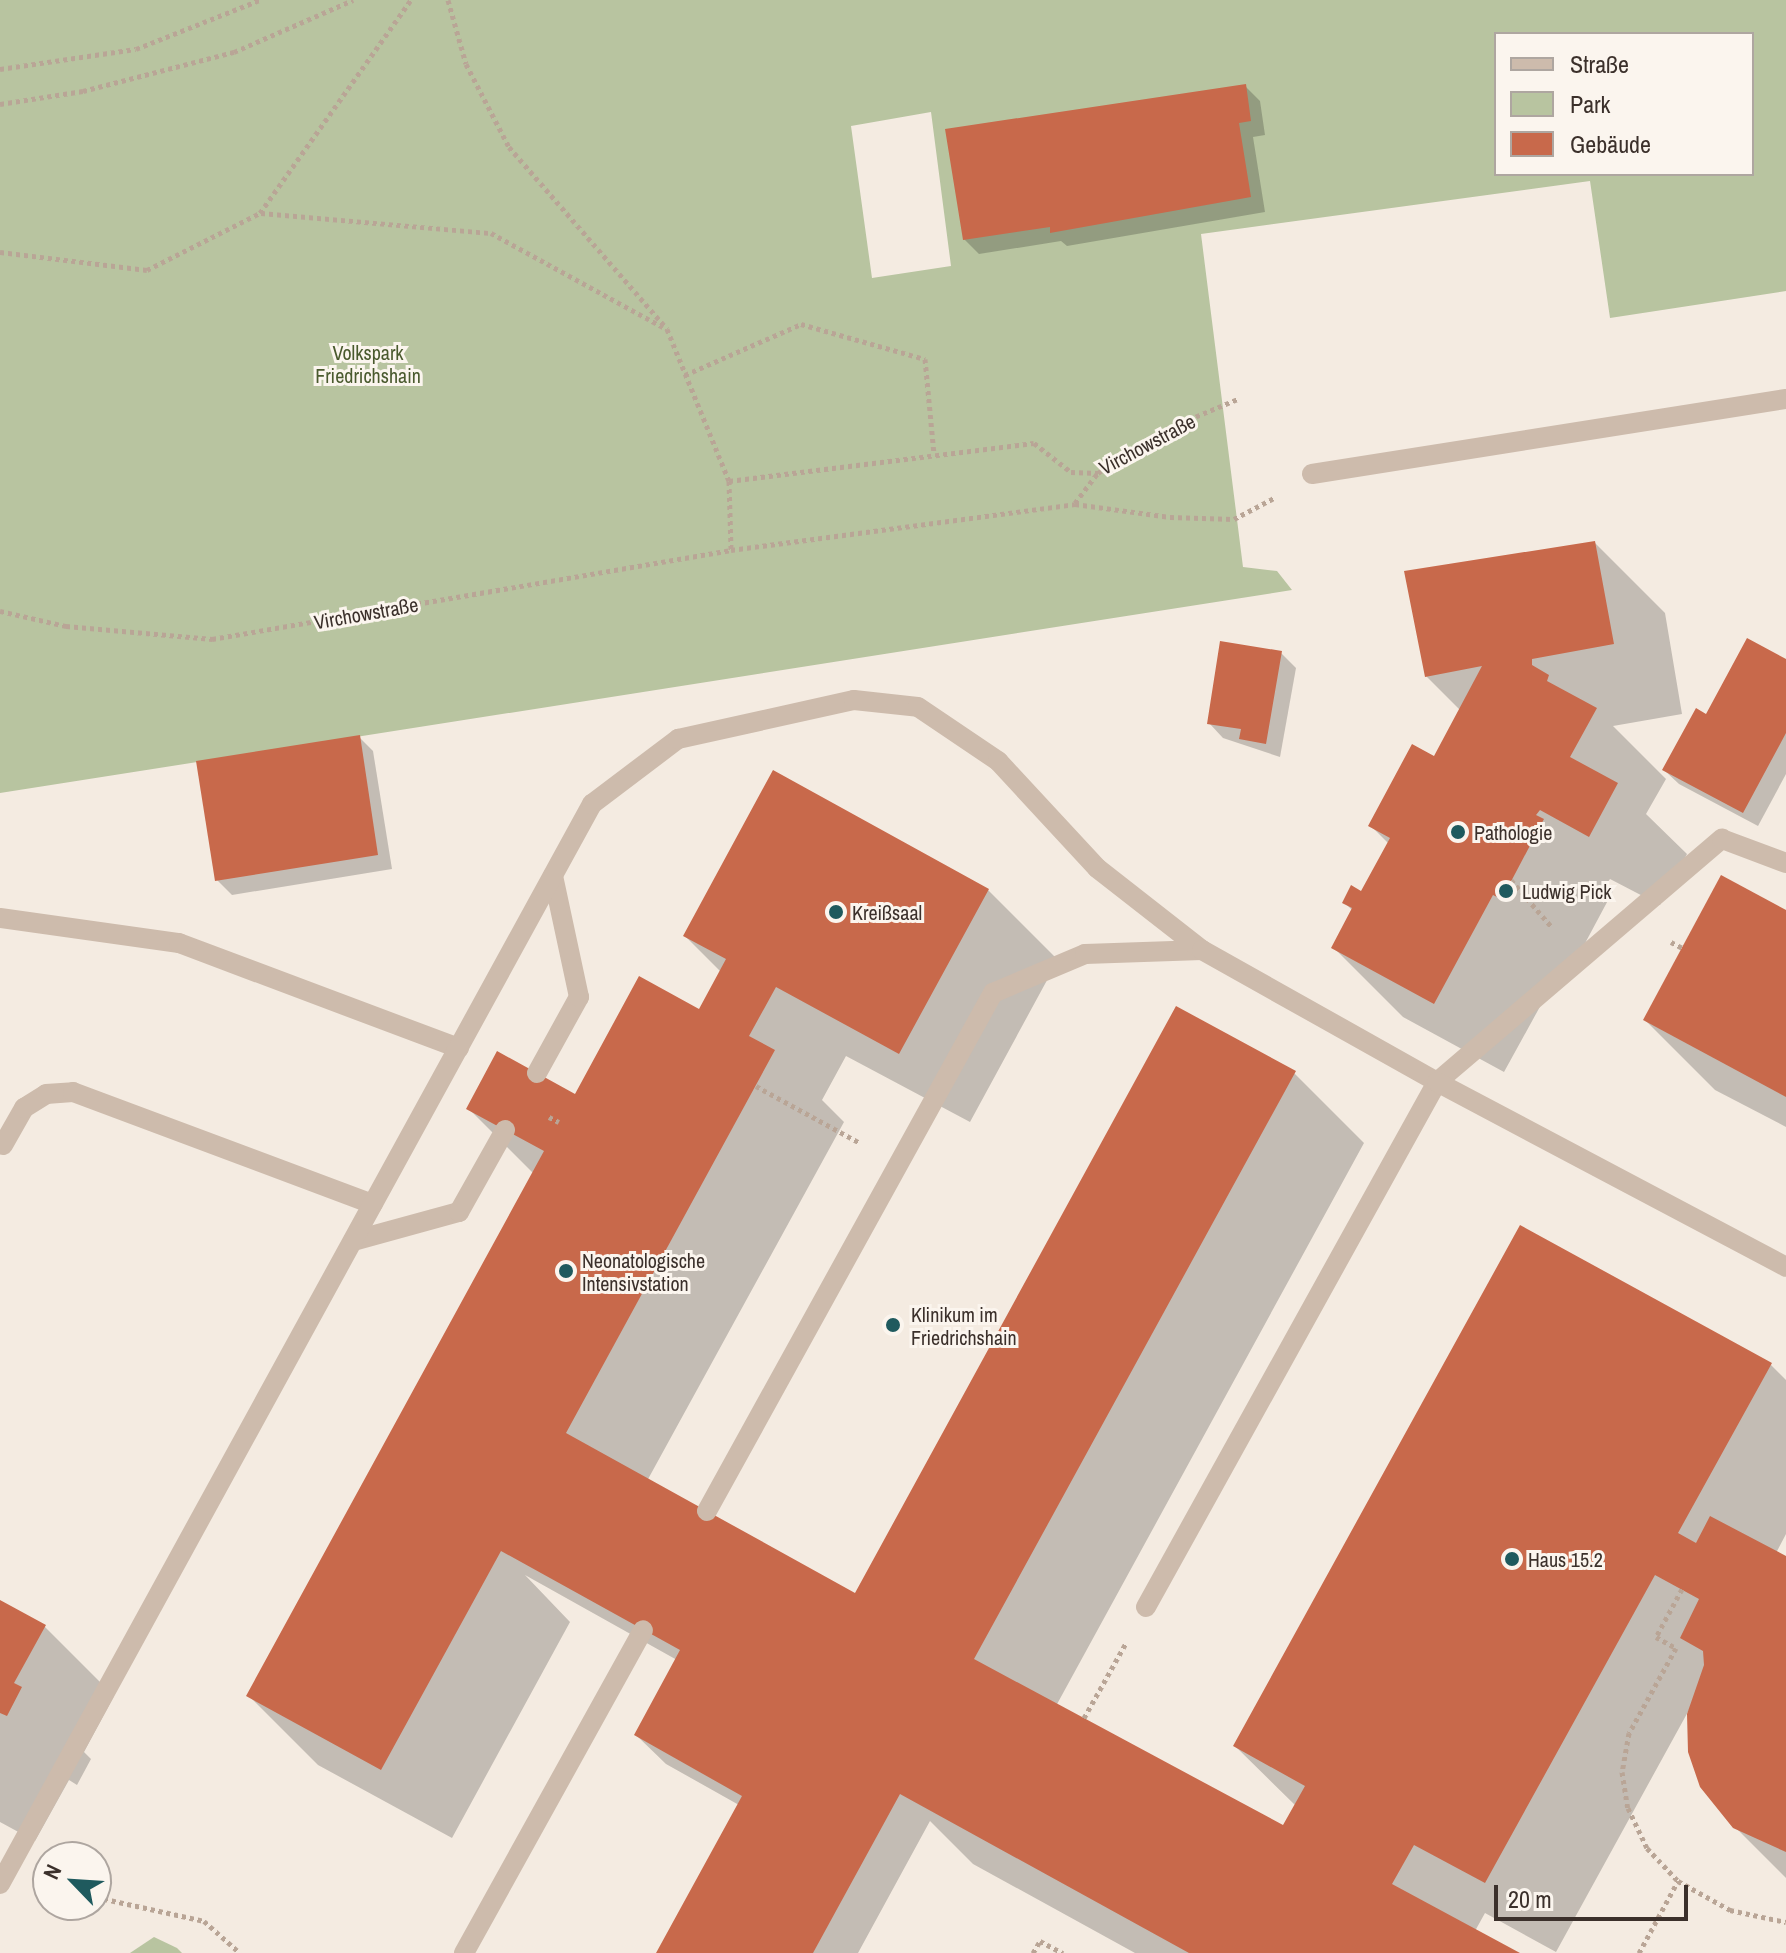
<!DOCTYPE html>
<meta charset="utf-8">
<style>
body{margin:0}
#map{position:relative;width:1786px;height:1953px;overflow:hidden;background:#f4ebe1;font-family:"Archivo Narrow",sans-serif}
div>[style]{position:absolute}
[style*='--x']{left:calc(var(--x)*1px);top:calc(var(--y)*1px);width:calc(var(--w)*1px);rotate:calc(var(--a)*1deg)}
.green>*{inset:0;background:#b8c4a0}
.shadow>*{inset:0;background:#0003}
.building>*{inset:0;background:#c8694b}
.path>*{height:5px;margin-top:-2.5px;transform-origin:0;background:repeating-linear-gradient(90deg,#b9a596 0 4px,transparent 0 8px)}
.service>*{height:20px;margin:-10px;padding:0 10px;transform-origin:10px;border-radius:10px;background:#cdbbac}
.minor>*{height:20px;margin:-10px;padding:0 10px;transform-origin:10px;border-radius:10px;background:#cdbbac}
.dots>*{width:22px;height:22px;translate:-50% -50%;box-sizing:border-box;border:4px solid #fbf5ee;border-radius:50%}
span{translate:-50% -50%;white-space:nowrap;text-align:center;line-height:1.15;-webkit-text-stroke:6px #fbf5ee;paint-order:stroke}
.park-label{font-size:20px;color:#4a5a2e}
.street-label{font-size:20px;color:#3b302b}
.poi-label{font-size:20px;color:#3b302b}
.left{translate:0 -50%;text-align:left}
.legend{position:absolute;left:1494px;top:32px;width:260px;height:144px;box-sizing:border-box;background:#fbf5ee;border:2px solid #aea6a0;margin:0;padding:10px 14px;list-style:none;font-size:24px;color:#3b302b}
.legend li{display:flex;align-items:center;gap:16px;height:40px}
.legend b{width:40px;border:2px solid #aea6a0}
.north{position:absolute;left:32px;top:1841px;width:80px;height:80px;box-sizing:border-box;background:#fbf5ee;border:2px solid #aea6a0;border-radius:50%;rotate:295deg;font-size:22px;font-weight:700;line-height:32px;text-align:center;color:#3b302b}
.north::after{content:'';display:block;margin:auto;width:28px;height:36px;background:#1f5a5e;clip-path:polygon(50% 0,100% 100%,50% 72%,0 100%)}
.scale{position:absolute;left:1494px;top:1885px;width:194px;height:36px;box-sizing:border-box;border:4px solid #3b302b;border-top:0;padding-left:10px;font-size:24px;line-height:28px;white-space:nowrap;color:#3b302b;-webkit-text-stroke:6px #fbf5ee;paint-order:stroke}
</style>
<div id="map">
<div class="green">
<div style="clip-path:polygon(evenodd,0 0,1786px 0,1786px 291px,1610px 318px,1590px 181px,1201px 234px,1243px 567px,1277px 571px,1292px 590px,0 793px,0 0,1496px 34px,1752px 34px,1752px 174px,1496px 174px,1496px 34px,0 0,931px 112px,951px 266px,872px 278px,851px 126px,931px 112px)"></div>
<div style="clip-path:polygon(154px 1937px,177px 1948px,182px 1953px,130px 1953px)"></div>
</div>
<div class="shadow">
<div style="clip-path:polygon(1245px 86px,1260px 101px,1265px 135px,1253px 137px,1265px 212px,1067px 246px,1061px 241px,979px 254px,964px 239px)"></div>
<div style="clip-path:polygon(1595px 543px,1665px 613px,1682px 714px,1613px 726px,1666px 779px,1646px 814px,1687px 854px,1660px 905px,1610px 879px,1606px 885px,1613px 891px,1575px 962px,1564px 963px,1504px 1072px,1403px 1017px,1333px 947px,1353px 911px,1344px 902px,1362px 893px,1389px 844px,1371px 826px,1435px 759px,1461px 711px,1426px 676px)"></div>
<div style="clip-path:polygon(1281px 653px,1296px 668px,1280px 757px,1223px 738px,1209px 723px)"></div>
<div style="clip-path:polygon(1786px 661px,1786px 774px,1758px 826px,1679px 784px,1664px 770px,1707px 716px)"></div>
<div style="clip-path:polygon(359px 737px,373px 751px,392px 869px,232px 895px,217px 880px)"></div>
<div style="clip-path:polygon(988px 890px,1058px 960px,970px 1122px,846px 1056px,822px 1100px,844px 1122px,647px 1481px,856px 1596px,1294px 1073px,1364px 1143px,1056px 1706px,1284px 1828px,1296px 1806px,1235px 1746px,1771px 1365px,1786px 1380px,1786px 1534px,1776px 1553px,1786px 1559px,1786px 1878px,1735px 1827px,1689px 1710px,1556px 1952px,1485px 1913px,1475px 1931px,1515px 1953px,1135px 1953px,973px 1864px,930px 1821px,858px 1953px,659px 1953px,739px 1805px,666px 1764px,636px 1735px,677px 1660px,525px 1575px,570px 1622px,452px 1838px,318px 1765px,248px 1695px,534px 1174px,468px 1108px,576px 1096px,700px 1012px,721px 972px,685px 936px)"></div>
<div style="clip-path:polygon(1786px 912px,1786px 1127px,1715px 1090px,1645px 1020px)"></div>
<div style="clip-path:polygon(0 1602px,44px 1626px,114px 1696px,84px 1752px,91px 1759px,77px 1785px,69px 1780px,35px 1841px,0 1822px)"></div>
</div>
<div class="building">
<div style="clip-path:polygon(1246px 84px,1251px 121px,1239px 123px,1251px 197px,1050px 233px,1050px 227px,963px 240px,945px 129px)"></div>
<div style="clip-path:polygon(1595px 541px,1614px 644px,1532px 659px,1532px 665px,1549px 675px,1547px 681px,1597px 708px,1570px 757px,1618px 783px,1589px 837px,1540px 810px,1536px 815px,1544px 819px,1506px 891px,1501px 899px,1493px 895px,1434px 1004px,1331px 948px,1352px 908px,1342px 903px,1351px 885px,1361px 891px,1390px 838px,1368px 826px,1412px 744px,1434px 756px,1482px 666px,1425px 677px,1404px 571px)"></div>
<div style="clip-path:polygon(1747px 638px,1786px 659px,1786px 733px,1743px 813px,1662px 770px,1696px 708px,1706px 714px)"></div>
<div style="clip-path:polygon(1220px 641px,1282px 651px,1266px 744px,1239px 739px,1241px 729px,1207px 724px)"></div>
<div style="clip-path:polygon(360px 735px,378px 855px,215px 881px,196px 761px)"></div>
<div style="clip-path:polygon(773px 770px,989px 889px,899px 1054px,776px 987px,749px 1036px,775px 1050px,566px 1433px,855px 1593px,1176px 1006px,1296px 1071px,974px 1659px,1283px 1825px,1305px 1786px,1233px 1746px,1520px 1225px,1772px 1363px,1678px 1533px,1696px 1543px,1710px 1516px,1786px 1556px,1786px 1852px,1733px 1828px,1700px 1787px,1688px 1752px,1687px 1714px,1704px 1665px,1703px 1651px,1680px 1638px,1699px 1599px,1655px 1575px,1485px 1883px,1414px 1845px,1392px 1884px,1520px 1953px,1189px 1953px,900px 1794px,813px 1953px,656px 1953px,742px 1796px,634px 1735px,680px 1650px,501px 1551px,381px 1770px,246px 1696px,544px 1151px,466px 1109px,497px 1051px,575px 1094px,639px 976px,699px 1009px,726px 959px,683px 936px)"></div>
<div style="clip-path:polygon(1721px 875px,1786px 910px,1786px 1097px,1643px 1020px)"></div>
<div style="clip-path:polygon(0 1600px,46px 1625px,14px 1683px,22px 1687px,7px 1716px,0 1713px)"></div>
</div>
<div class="path">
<div style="--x:448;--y:0;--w:66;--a:74.3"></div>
<div style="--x:466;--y:64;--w:93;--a:62.6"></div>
<div style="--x:509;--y:147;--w:241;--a:49"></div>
<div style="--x:667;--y:329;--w:164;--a:67.8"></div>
<div style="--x:729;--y:481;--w:69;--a:88.3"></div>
<div style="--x:0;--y:69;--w:137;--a:-8.4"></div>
<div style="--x:136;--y:49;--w:133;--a:-21.6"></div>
<div style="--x:0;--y:104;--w:84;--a:-8.9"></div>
<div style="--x:83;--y:91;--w:156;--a:-14.5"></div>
<div style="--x:234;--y:52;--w:130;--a:-23.6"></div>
<div style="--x:261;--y:213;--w:231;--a:5"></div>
<div style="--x:491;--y:233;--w:196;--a:28.7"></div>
<div style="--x:0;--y:252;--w:148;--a:7"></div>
<div style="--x:147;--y:270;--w:127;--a:-26.8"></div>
<div style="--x:260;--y:213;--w:261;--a:-54.7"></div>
<div style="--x:685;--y:375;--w:127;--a:-23.7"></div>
<div style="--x:801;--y:324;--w:129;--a:15.8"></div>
<div style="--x:925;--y:359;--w:96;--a:84.6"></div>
<div style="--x:729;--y:481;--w:307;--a:-7.1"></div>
<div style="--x:1034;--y:443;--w:47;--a:38.1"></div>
<div style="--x:1071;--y:472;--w:27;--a:2"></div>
<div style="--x:1098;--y:473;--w:73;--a:-33.9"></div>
<div style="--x:1159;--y:432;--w:86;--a:-22.7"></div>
<div style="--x:1075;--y:503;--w:38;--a:-53"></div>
<div style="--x:0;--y:611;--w:68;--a:12.8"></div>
<div style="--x:66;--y:626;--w:147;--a:5.1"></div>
<div style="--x:212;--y:639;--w:527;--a:-9.73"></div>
<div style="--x:731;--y:550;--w:347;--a:-7.6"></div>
<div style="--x:1075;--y:504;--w:96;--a:7.8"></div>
<div style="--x:1170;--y:517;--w:64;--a:1.8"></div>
<div style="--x:1234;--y:519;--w:45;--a:-27.7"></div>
<div style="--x:1511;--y:880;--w:61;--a:49"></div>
<div style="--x:1671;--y:942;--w:13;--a:27"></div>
<div style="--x:756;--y:1086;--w:119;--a:28.7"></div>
<div style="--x:549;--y:1117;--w:11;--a:27"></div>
<div style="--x:1682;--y:1589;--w:55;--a:118.4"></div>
<div style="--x:1656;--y:1637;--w:23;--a:29"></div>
<div style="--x:1676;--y:1648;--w:97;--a:118.9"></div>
<div style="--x:1629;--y:1733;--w:40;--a:100"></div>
<div style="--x:1622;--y:1772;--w:36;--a:81"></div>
<div style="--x:1628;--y:1808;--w:44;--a:64.6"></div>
<div style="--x:1647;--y:1848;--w:45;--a:46.8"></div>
<div style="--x:1678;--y:1881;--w:60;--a:29.1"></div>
<div style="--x:1730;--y:1910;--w:57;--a:12.1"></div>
<div style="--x:1084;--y:1718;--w:86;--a:-60.8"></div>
<div style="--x:96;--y:1897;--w:111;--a:12.5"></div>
<div style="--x:204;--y:1921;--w:48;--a:41.6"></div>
<div style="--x:1033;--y:1953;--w:14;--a:-60"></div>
<div style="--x:1040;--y:1941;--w:26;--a:28"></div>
<div style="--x:1639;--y:1953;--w:82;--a:-61.6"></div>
</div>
<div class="service">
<div style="--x:0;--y:918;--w:181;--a:8"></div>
<div style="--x:179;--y:943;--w:299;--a:20.6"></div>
<div style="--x:537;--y:1073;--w:87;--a:-61.1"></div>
<div style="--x:579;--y:997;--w:124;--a:-102.1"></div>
<div style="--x:3;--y:1145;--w:43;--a:-60.4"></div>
<div style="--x:24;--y:1108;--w:26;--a:-32"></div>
<div style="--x:46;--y:1094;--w:27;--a:-4"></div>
<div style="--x:73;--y:1092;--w:320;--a:20.5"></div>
<div style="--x:353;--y:1241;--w:110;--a:-15.3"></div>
<div style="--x:459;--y:1212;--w:94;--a:-60.7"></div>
<div style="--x:707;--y:1511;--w:592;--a:-61.1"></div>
<div style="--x:993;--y:993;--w:100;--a:-23"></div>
<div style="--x:1085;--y:954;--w:117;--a:-2"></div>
<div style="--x:1146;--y:1607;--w:600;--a:-61"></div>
<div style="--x:1437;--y:1082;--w:375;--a:-40.5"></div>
<div style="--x:1722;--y:839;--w:68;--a:20.6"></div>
<div style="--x:0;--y:1884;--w:1232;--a:-61.27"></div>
<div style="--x:592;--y:804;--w:108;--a:-37.1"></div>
<div style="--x:678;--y:739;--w:180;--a:-12.5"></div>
<div style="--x:854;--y:700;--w:64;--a:6.2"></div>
<div style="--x:918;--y:707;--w:97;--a:34"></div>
<div style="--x:998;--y:761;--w:146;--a:47.2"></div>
<div style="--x:1097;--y:868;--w:133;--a:38"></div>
<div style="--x:1202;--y:950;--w:270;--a:29.3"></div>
<div style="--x:1437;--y:1082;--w:395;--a:27.9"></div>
<div style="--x:464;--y:1953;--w:369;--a:-61"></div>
</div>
<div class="minor">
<div style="--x:1312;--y:474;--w:480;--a:-9"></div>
</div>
<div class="dots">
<div style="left:1458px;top:832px;background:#1f5a5e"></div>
<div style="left:1506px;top:891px;background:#1f5a5e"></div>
<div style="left:836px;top:912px;background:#1f5a5e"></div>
<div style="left:566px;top:1271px;background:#1f5a5e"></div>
<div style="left:893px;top:1325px;background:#1f5a5e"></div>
<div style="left:1512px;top:1559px;background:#1f5a5e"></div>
</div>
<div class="park-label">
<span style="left:368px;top:364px">Volkspark<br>Friedrichshain</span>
</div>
<div class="street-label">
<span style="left:1147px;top:444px;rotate:-28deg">Virchowstraße</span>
<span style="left:366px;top:613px;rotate:-10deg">Virchowstraße</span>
</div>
<div class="poi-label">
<span class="left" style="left:1474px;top:832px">Pathologie</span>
<span class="left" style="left:1522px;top:891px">Ludwig Pick</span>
<span class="left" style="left:852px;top:912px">Kreißsaal</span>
<span class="left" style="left:582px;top:1272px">Neonatologische<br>Intensivstation</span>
<span class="left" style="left:911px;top:1326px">Klinikum im<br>Friedrichshain</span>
<span class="left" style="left:1528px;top:1559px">Haus 15.2</span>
</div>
<ul class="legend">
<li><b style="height:10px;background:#cdbbac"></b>Straße</li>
<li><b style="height:22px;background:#b8c4a0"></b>Park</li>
<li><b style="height:22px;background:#c8694b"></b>Gebäude</li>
</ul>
<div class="north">N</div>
<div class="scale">20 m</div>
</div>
